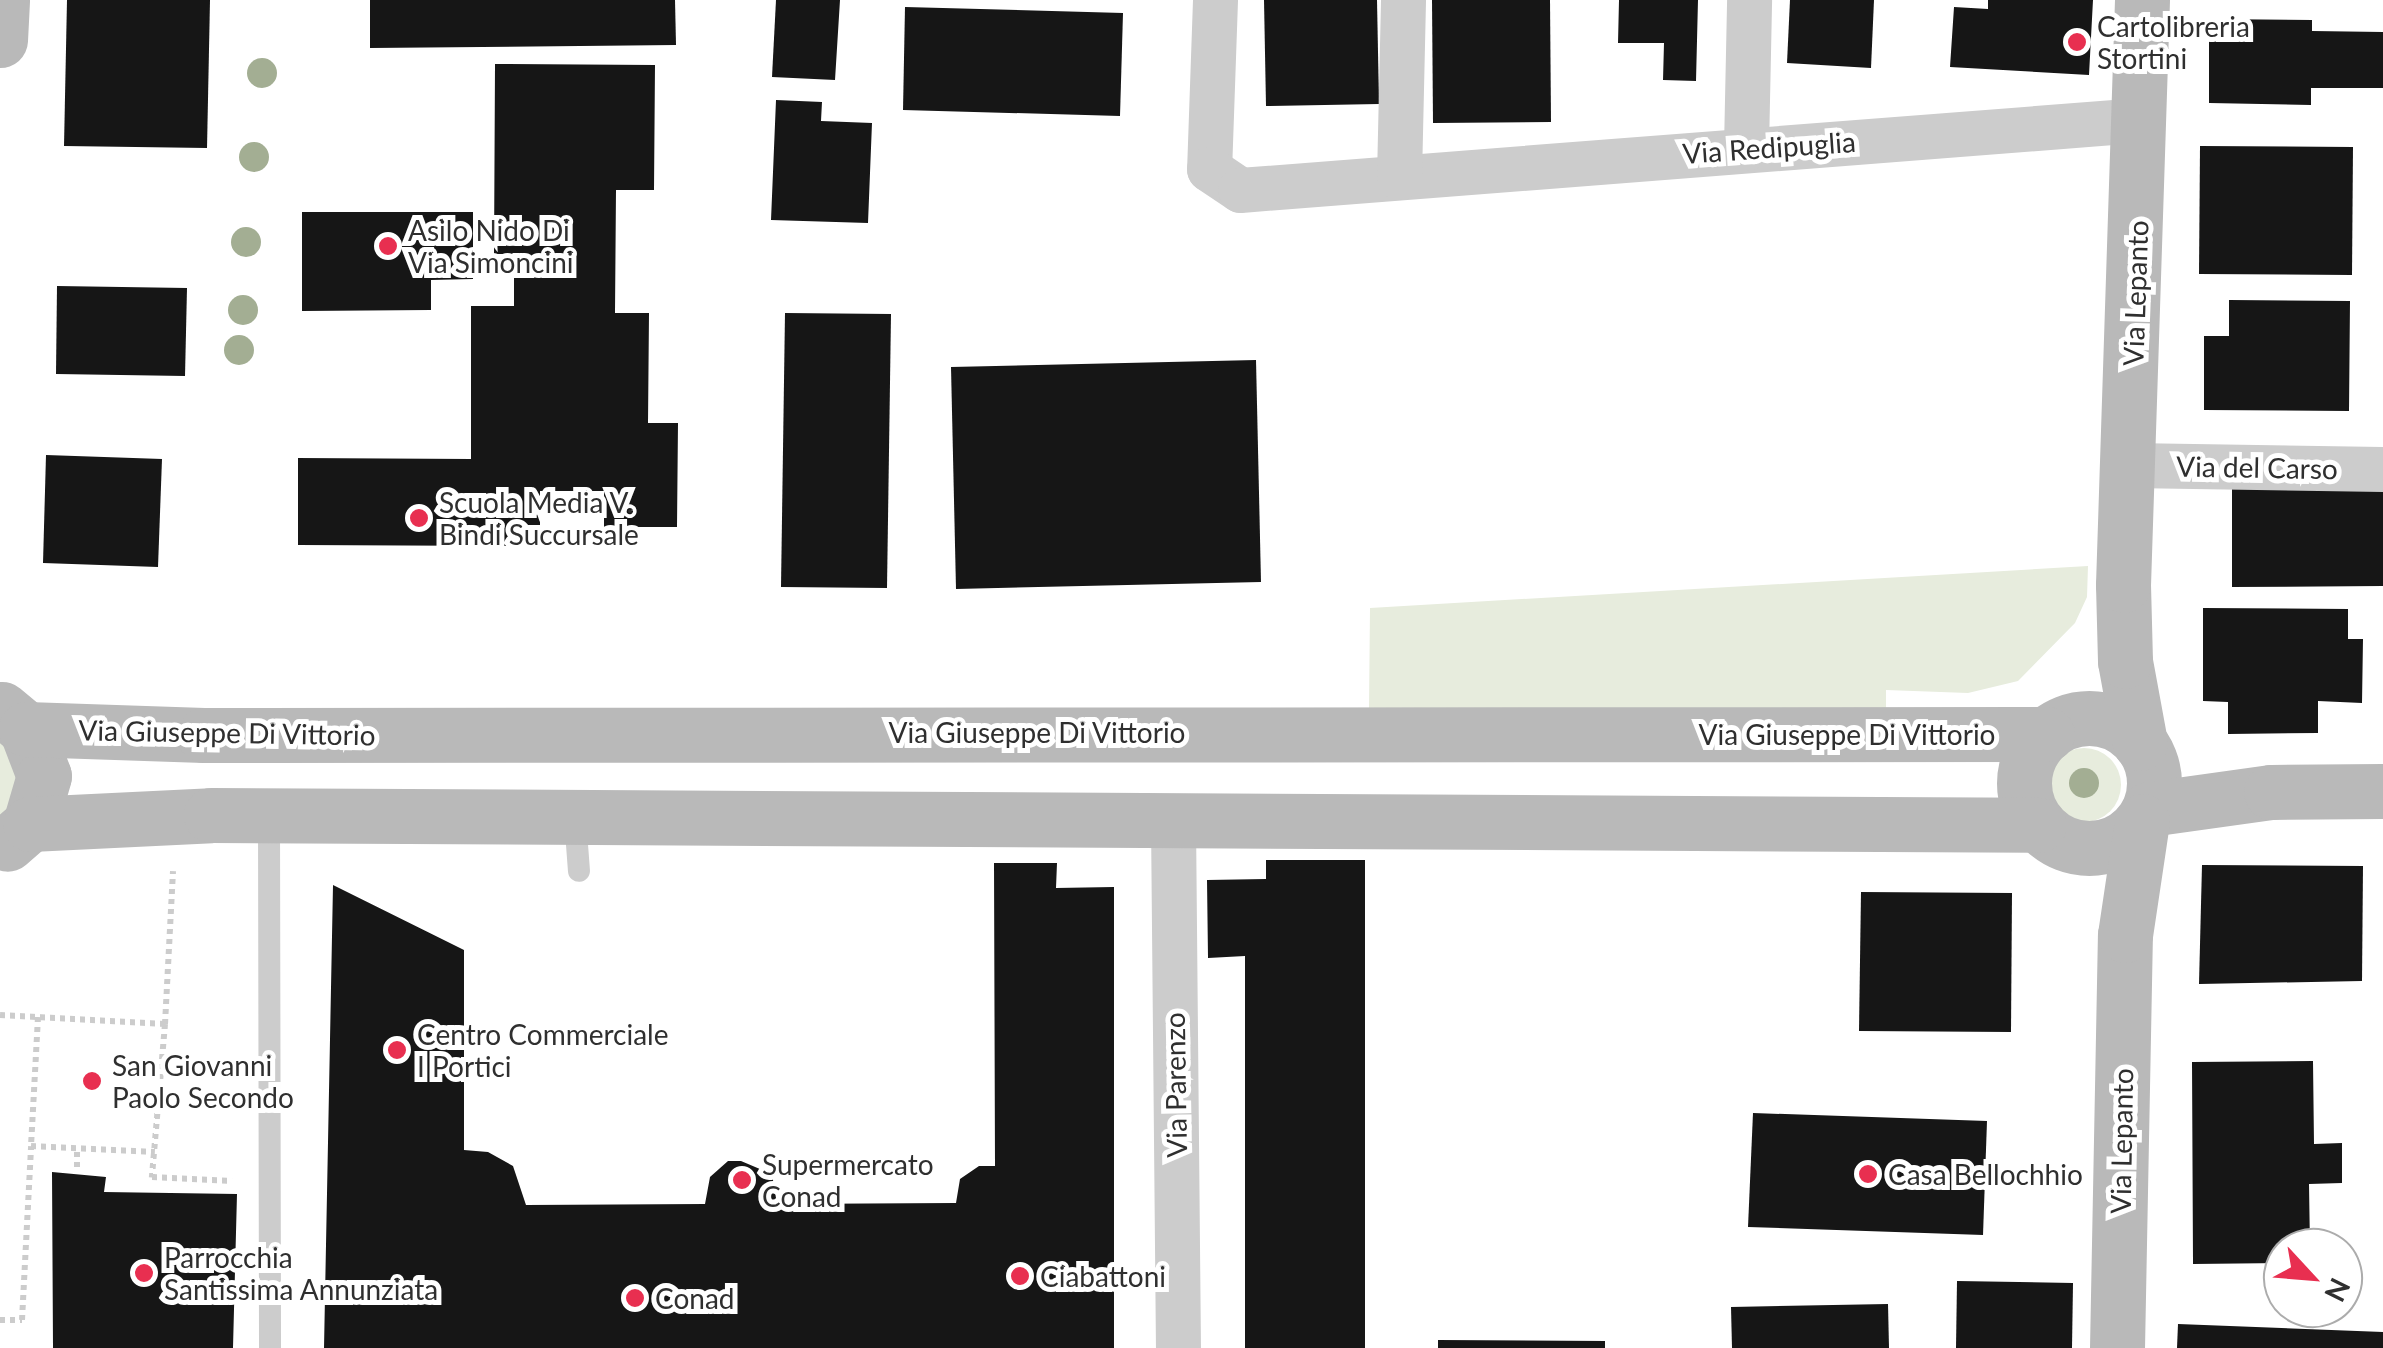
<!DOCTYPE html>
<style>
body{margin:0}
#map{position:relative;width:2383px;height:1348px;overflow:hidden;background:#fff;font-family:Lato,sans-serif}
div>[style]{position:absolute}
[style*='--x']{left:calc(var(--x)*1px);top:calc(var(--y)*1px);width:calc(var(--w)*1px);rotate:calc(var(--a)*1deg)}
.green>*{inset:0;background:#e7ecdd}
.round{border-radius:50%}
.building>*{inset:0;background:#161616}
.path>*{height:6px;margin-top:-3px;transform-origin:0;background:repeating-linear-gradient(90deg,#ccc 0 5px,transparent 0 10px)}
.lane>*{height:22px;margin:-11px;padding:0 11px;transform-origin:11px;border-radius:11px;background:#ccc}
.street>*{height:45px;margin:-22.5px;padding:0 22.5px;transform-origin:22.5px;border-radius:22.5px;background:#ccc}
.secondary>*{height:55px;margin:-27.5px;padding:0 27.5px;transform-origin:27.5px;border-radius:27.5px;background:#b9b9b9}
.secondary>.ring{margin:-27.5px;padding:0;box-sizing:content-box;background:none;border:55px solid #b9b9b9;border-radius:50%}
.trees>*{width:30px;height:30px;margin:-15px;border-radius:50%;background:#a3ae93}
.dots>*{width:28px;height:28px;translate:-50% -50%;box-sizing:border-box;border:5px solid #fff;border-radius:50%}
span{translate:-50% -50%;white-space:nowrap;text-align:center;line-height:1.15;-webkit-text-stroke:10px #fff;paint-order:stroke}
.poi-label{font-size:28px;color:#2f2f2f}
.left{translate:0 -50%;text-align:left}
.street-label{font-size:28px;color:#2f2f2f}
.north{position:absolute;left:2263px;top:1228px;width:100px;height:100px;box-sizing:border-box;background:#fff;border:2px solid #acacac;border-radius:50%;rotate:116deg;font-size:28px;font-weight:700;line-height:40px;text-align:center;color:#2f2f2f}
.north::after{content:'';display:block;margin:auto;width:35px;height:45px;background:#e82f50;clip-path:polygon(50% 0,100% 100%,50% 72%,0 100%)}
</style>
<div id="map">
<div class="green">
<div style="clip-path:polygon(2088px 566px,2087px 597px,2075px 623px,2018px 681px,1968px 693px,1886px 690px,1886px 713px,1369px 709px,1370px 608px)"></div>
<div style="clip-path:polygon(0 717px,34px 757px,0 841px)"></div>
<div class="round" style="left:2047px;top:748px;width:74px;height:74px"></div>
</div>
<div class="building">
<div style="clip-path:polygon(67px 0,210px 0,207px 148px,64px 146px)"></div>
<div style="clip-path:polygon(370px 0,675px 0,676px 45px,370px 48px)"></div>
<div style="clip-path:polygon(776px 0,840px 0,835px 80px,772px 77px)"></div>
<div style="clip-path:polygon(1264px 0,1377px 0,1379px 104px,1266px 106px)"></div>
<div style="clip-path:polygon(1432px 0,1550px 0,1551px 122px,1433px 123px)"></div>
<div style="clip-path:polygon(1619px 0,1698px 0,1696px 81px,1663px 80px,1664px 43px,1618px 43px)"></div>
<div style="clip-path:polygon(1790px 0,1874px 0,1871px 68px,1787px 63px)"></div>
<div style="clip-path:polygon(1988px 0,2093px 0,2089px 75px,1950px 67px,1954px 7px,1988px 9px)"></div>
<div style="clip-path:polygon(905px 7px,1123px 13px,1120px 116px,903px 110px)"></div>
<div style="clip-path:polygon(2209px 19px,2312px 20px,2312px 31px,2383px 32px,2383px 88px,2311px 88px,2311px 105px,2209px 103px)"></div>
<div style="clip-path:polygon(495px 64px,655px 65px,654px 190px,616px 190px,615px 313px,649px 313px,648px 423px,678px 423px,677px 527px,604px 527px,604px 491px,540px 491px,540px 546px,298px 545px,298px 458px,471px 459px,471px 306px,514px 306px,514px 254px,494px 254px)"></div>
<div style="clip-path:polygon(776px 100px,822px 102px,821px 121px,872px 123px,868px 223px,771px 220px)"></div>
<div style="clip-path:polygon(2200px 146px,2353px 147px,2352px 275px,2199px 274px)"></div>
<div style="clip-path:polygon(302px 212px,473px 212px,473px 279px,431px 280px,431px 310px,302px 311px)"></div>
<div style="clip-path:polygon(57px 286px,187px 288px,185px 376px,56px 374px)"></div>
<div style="clip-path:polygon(2229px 300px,2350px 301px,2349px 411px,2204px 410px,2204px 336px,2229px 336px)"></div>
<div style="clip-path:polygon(785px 313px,891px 314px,887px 588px,781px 587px)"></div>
<div style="clip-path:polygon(1256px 360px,1261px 582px,956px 589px,951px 367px)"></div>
<div style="clip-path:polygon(46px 455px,162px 459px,158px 567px,43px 563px)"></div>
<div style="clip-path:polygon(2232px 484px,2383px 484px,2383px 586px,2232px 587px)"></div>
<div style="clip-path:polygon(2203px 608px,2348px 609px,2348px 639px,2363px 639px,2362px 703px,2318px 701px,2318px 733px,2228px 734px,2228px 702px,2203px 701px)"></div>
<div style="clip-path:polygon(1266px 860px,1365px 860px,1365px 1348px,1245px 1348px,1245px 956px,1208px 958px,1207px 880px,1266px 879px)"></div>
<div style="clip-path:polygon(994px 863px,1057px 863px,1056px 888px,1114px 887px,1114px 1348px,324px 1348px,333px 885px,464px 950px,464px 1150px,488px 1152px,513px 1166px,526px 1205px,705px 1204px,710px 1177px,728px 1161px,741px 1161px,772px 1174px,777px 1204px,956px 1203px,960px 1179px,979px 1166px,995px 1166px)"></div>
<div style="clip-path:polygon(2202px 865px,2363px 866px,2362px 981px,2199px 984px)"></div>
<div style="clip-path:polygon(1861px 892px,2012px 893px,2011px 1032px,1859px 1031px)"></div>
<div style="clip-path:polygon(2313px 1061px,2314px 1144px,2342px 1143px,2342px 1183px,2309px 1184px,2310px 1248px,2283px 1248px,2283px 1263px,2193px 1264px,2192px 1062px)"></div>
<div style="clip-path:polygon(1753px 1113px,1987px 1121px,1983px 1235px,1748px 1227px)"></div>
<div style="clip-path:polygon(52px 1172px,106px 1177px,104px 1192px,237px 1194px,233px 1348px,53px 1348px)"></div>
<div style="clip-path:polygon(1957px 1281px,2073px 1283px,2072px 1348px,1956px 1348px)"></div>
<div style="clip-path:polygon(1888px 1304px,1889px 1348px,1732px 1348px,1731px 1307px)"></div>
<div style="clip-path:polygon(2178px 1324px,2383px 1332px,2383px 1348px,2177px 1348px)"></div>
<div style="clip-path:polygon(1438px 1340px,1605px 1341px,1605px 1348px,1438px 1348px)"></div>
</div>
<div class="path">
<div style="--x:0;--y:1015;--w:165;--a:3.1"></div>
<div style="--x:165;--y:1024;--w:153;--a:-87"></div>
<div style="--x:38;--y:1017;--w:129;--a:93.1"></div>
<div style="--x:31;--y:1146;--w:124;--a:2.8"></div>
<div style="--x:165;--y:1024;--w:154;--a:94.9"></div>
<div style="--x:152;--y:1177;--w:80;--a:2.9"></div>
<div style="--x:77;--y:1167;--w:18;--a:-90"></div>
<div style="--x:0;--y:1320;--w:22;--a:0"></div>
<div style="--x:22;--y:1320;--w:174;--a:-87"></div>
</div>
<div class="lane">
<div style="--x:269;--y:817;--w:531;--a:89.89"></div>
<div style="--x:575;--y:818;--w:53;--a:85.7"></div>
</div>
<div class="street">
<div style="--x:1215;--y:0;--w:169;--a:92"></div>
<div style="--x:1209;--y:169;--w:37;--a:34"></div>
<div style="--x:1240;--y:190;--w:903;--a:-4.45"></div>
<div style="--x:1746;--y:148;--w:148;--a:-88.8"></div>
<div style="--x:1399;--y:177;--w:177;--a:-88.7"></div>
<div style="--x:2130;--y:465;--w:253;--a:0.9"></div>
<div style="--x:1173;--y:821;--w:527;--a:89.46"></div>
</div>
<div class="secondary">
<div style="--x:0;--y:40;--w:40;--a:-87.1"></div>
<div style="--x:2;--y:709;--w:31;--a:40"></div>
<div style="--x:26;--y:729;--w:50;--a:69"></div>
<div style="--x:44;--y:776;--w:50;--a:106.3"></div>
<div style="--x:30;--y:824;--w:30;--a:139"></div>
<div class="ring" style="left:2024px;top:718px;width:75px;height:75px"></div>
<div style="--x:26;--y:729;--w:178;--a:1.9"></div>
<div style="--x:204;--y:735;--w:1843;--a:-0.03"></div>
<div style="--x:2140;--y:743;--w:83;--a:-100.4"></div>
<div style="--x:2125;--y:661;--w:76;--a:-91.5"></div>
<div style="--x:2123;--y:585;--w:585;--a:-88.14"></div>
<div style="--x:2149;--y:809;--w:123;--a:-7.9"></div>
<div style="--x:2271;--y:792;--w:112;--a:-0.5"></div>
<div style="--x:30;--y:824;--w:181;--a:-2.8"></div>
<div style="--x:211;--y:815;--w:1828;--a:0.31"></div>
<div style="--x:2117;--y:1348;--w:413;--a:-88.9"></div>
<div style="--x:2125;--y:935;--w:115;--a:-81.5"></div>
</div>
<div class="trees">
<div style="left:262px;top:73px"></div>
<div style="left:254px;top:157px"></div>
<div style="left:246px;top:242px"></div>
<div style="left:243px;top:310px"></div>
<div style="left:239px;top:350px"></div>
<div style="left:2084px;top:783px"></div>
</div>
<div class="dots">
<div style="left:2077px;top:42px;background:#e82f50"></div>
<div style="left:388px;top:246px;background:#e82f50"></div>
<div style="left:419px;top:518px;background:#e82f50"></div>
<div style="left:397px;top:1050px;background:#e82f50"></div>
<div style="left:92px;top:1081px;background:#e82f50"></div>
<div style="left:1868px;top:1174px;background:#e82f50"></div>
<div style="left:742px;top:1180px;background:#e82f50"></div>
<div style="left:144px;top:1273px;background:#e82f50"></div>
<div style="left:1020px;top:1276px;background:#e82f50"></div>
<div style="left:635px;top:1298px;background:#e82f50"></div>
</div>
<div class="poi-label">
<span class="left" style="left:2097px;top:42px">Cartolibreria<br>Stortini</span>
<span class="left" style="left:408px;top:246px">Asilo Nido Di<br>Via Simoncini</span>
<span class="left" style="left:439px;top:518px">Scuola Media V.<br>Bindi Succursale</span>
<span class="left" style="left:417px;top:1050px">Centro Commerciale<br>I Portici</span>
<span class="left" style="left:112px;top:1081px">San Giovanni<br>Paolo Secondo</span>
<span class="left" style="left:762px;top:1180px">Supermercato<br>Conad</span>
<span class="left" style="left:1888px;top:1174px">Casa Bellochhio</span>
<span class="left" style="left:164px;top:1273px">Parrocchia<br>Santissima Annunziata</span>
<span class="left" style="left:1040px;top:1276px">Ciabattoni</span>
<span class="left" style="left:655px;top:1298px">Conad</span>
</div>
<div class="street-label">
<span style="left:1769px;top:147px;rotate:-4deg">Via Redipuglia</span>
<span style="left:2135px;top:293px;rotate:-88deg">Via Lepanto</span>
<span style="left:2257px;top:467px;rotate:1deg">Via del Carso</span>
<span style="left:227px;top:732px;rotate:1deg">Via Giuseppe Di Vittorio</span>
<span style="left:1037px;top:732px">Via Giuseppe Di Vittorio</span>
<span style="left:1847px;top:734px">Via Giuseppe Di Vittorio</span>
<span style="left:1175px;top:1085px;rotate:-91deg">Via Parenzo</span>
<span style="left:2121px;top:1141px;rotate:-89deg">Via Lepanto</span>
</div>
<div class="north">N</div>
</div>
